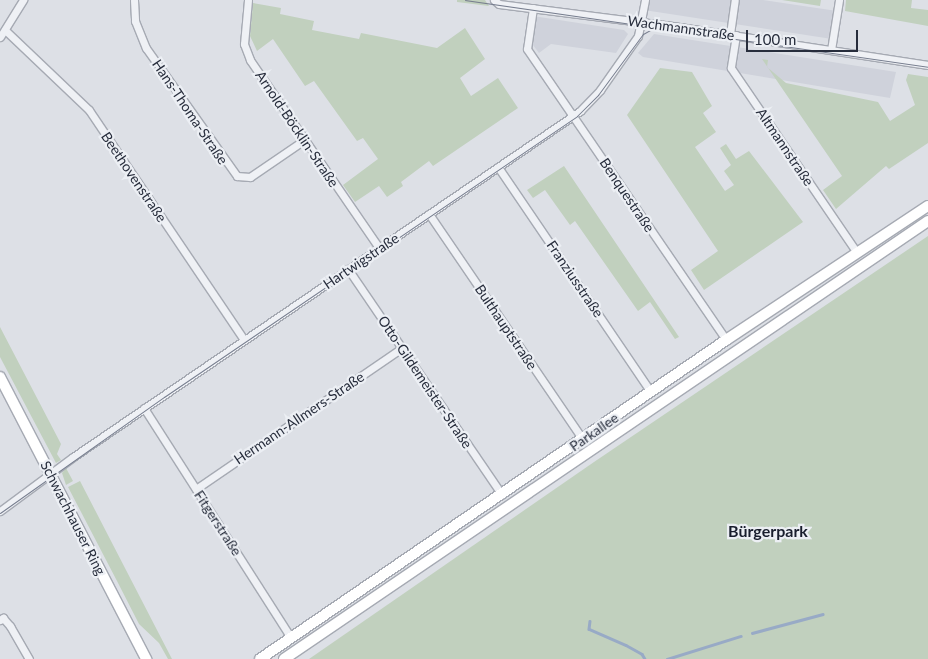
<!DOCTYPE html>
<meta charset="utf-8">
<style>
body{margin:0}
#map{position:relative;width:928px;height:659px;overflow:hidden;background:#dde0e6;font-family:Lato,sans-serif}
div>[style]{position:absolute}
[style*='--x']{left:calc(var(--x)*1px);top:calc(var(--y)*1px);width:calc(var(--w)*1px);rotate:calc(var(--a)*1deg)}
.built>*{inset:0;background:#cfd2db}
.green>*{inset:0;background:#c1d0be}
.stream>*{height:2.5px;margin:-1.25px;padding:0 1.25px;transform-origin:1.25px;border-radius:1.25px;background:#98aac6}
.roads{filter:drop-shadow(1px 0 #a6aab3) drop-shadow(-1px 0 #a6aab3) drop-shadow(0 1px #a6aab3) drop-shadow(0 -1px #a6aab3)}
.street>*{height:7px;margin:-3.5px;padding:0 3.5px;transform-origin:3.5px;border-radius:3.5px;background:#eff1f5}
.secondary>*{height:10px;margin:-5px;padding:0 5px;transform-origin:5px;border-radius:5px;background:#fff}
.primary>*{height:10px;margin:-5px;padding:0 5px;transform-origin:5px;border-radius:5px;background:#fff}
.tram>*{height:1px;margin:-0.5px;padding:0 0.5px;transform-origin:0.5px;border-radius:0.5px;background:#777e8f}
span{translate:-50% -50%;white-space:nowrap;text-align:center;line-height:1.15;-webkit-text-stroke:4.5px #eceff4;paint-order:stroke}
.street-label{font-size:14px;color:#272d3c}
.quarter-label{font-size:16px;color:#191e2d;font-weight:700}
.scale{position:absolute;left:746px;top:30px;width:112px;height:22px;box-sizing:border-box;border:2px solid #272d3c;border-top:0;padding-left:6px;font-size:15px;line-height:18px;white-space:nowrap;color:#272d3c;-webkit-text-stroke:4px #eceff4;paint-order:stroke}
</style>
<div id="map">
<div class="built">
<div style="clip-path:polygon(646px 0,763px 0,837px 11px,832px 39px,644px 10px)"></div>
<div style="clip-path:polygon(533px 16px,624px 30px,628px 34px,616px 53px,551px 44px,539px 53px,530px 41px)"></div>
<div style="clip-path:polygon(654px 34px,896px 72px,890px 98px,643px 57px,638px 53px)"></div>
</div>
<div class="green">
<div style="clip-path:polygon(457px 0,485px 0,489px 6px,457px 2px)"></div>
<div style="clip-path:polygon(782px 0,821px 0,820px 6px)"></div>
<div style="clip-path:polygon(846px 0,912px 0,911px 8px,928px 10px,928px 26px,845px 11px)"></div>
<div style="clip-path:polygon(253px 3px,281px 8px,280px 14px,314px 21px,312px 30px,359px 39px,361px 33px,437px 48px,465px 28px,485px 59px,460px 78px,471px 96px,498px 78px,518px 108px,433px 166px,429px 161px,401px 182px,403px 186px,387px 197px,379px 186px,355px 202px,343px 185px,378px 159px,363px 138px,357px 141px,314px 81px,305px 86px,273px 39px,257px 51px,250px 36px)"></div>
<div style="clip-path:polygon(762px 59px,768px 60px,767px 67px,786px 83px,878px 102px,890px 121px,915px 105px,906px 80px,908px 74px,928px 77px,928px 143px,889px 169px,886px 166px,836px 209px,823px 190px,842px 176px)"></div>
<div style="clip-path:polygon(660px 68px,692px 72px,712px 106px,703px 113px,716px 132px,695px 147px,725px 191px,734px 185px,724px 171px,731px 165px,720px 148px,726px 144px,736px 159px,749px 151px,803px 222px,704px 290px,691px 270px,718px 251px,627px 115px)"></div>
<div style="clip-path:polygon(564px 166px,679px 337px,675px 339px,650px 302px,638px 311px,575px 221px,570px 225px,545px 190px,533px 198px,527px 190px)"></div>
<div style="clip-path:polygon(928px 236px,928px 659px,309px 659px,594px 462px)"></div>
<div style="clip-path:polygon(0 327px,61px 444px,57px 454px,61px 460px,56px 463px,0 357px)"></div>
<div style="clip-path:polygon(66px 468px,73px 481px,66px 485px,62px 473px)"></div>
<div style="clip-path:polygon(80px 481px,172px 659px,168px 659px,159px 643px,139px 624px,117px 581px,68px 487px)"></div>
</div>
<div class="stream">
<div style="--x:590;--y:621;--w:8;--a:97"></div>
<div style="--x:589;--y:629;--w:40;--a:23.4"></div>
<div style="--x:626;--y:645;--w:18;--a:29"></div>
<div style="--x:642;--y:654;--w:6;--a:59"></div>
<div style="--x:752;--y:633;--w:73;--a:-15"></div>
<div style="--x:667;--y:659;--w:77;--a:-17.3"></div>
</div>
<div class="roads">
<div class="street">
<div style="--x:134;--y:0;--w:21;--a:87"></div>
<div style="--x:135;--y:21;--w:29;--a:68"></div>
<div style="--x:146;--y:48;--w:157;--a:54.6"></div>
<div style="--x:237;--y:176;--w:13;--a:4"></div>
<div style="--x:250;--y:177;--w:65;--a:-34.4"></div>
<div style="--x:248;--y:0;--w:44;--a:95.2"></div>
<div style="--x:244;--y:44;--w:17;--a:69"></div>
<div style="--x:250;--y:60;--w:228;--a:55.5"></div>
<div style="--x:494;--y:0;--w:6;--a:39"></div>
<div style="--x:499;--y:4;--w:175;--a:7.2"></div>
<div style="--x:673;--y:26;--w:258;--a:8.7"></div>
<div style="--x:533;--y:8;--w:41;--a:98.3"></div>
<div style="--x:527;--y:49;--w:353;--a:55.6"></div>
<div style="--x:5;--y:30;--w:116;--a:43.6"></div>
<div style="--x:89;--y:110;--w:277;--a:56"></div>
<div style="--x:730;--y:34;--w:34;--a:-82"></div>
<div style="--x:736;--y:35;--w:33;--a:99"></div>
<div style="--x:731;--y:68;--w:224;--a:55.7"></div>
<div style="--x:0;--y:37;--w:44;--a:-58.1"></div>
<div style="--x:831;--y:50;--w:51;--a:-80.9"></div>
<div style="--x:498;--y:167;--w:272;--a:55.8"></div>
<div style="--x:429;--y:214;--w:273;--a:55.7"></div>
<div style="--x:348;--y:269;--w:273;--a:55.7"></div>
<div style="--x:144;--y:408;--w:273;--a:57.4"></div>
<div style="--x:196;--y:489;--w:251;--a:-34.4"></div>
<div style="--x:0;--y:511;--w:91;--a:-36.5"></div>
<div style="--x:73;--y:457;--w:614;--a:-34.31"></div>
<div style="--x:580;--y:111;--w:29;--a:-46"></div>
<div style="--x:600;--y:90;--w:66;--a:-54.9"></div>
<div style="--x:638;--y:36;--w:37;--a:-79"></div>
<div style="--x:0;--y:620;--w:4;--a:-34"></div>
<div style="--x:3;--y:618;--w:11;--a:49"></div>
<div style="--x:10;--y:626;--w:38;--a:60"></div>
</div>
<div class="secondary">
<div style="--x:0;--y:377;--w:318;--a:62.6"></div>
</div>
<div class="primary">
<div style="--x:260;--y:659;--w:565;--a:-34.39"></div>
<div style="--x:726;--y:340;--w:242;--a:-33.6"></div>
<div style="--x:284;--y:659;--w:779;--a:-34.22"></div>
</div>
</div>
<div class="tram">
<div style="--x:465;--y:0;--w:468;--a:8.2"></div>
<div style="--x:0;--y:513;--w:201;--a:-35.3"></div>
<div style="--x:164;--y:397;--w:500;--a:-34.2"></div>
<div style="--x:577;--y:116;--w:30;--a:-45"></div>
<div style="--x:598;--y:95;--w:76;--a:-53.6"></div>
<div style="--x:643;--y:34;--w:10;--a:-29"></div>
<div style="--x:652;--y:29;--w:20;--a:-3"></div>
</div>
<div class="street-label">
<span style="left:681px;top:28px;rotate:8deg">Wachmannstraße</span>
<span style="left:190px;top:112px;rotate:56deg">Hans-Thoma-Straße</span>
<span style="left:297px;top:129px;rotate:56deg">Arnold-Böcklin-Straße</span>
<span style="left:785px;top:147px;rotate:56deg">Altmannstraße</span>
<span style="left:134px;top:177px;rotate:56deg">Beethovenstraße</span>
<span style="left:627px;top:195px;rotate:56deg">Benquestraße</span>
<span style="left:361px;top:261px;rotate:-34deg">Hartwigstraße</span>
<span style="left:575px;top:279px;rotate:56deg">Franziusstraße</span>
<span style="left:506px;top:327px;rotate:56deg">Bulthauptstraße</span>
<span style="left:425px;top:382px;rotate:56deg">Otto-Gildemeister-Straße</span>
<span style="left:299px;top:418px;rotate:-34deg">Hermann-Allmers-Straße</span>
<span style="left:594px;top:432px;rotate:-35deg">Parkallee</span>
<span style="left:73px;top:518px;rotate:63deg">Schwachhauser Ring</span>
<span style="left:218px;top:523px;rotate:57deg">Fitgerstraße</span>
</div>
<div class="quarter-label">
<span style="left:768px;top:531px">Bürgerpark</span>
</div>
<div class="scale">100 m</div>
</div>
